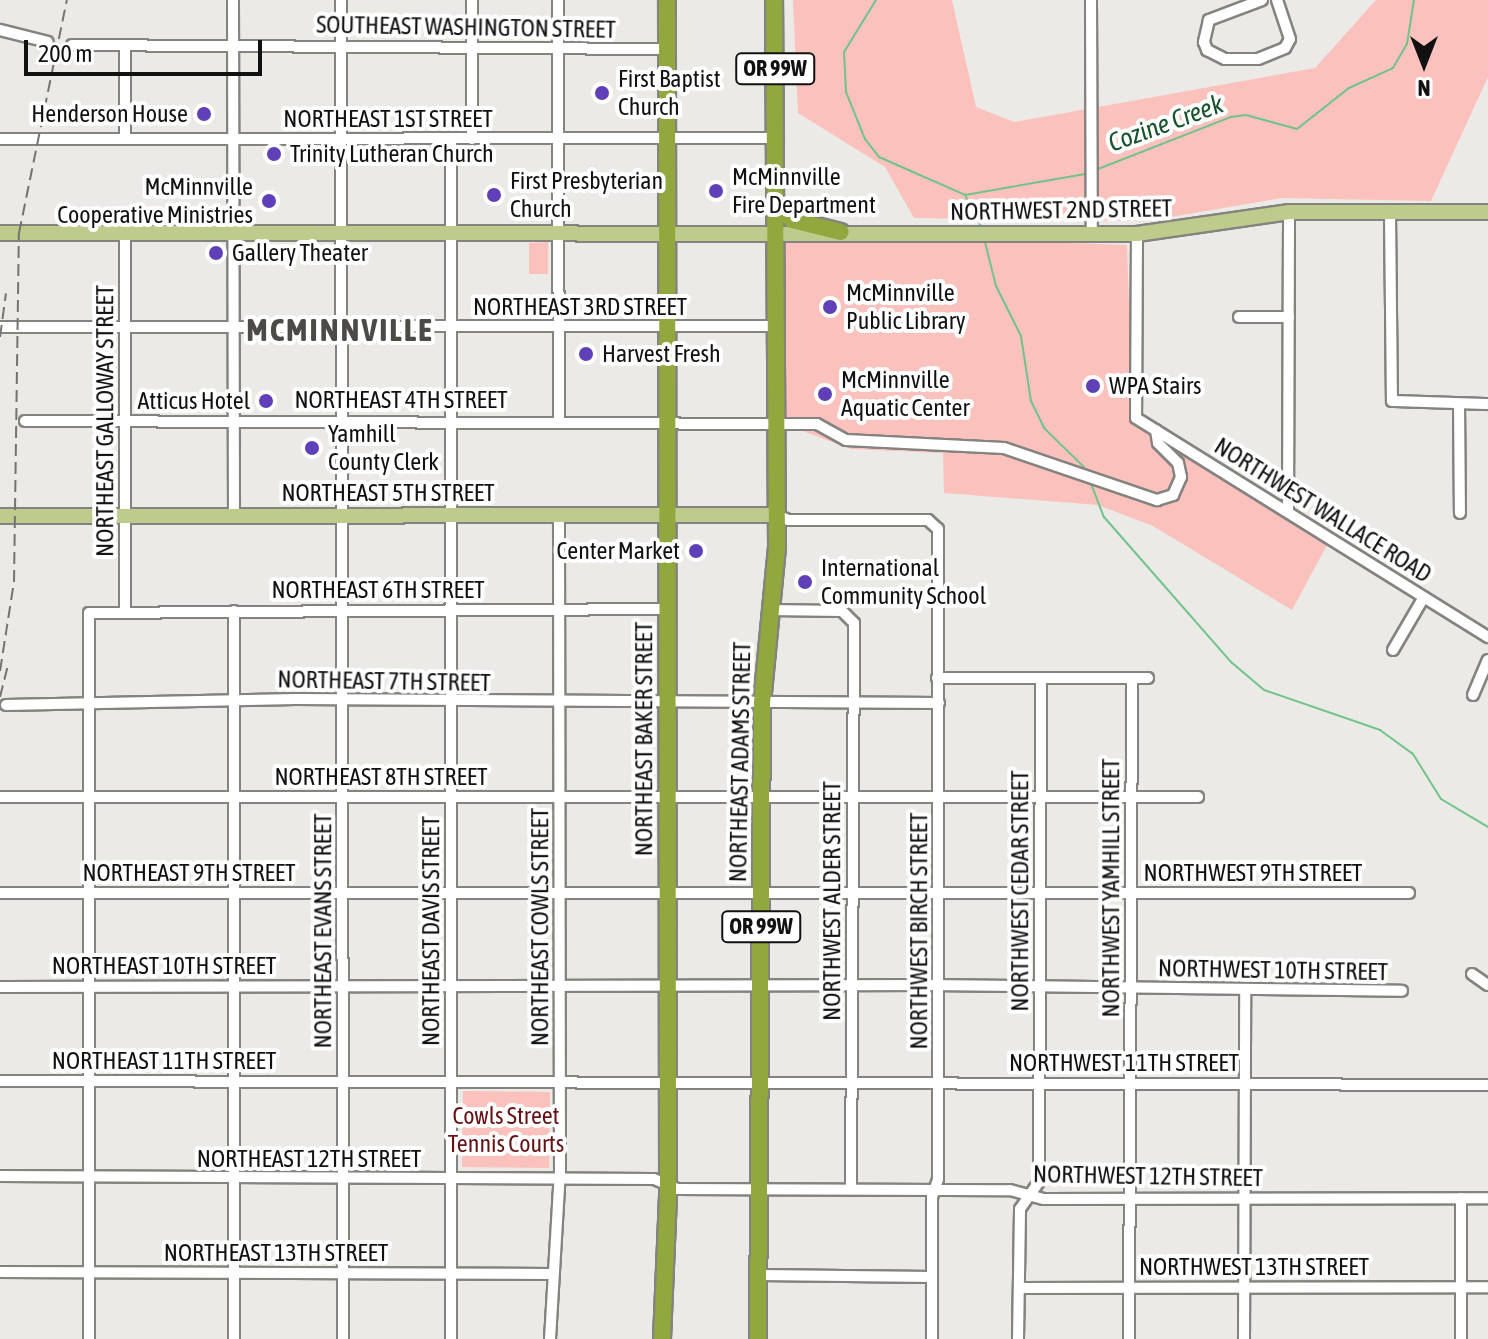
<!DOCTYPE html>
<style>
body{margin:0}
#map{position:relative;width:1488px;height:1339px;overflow:hidden;background:#ebeae6;font-family:"Asap Condensed",sans-serif}
div>[style]{position:absolute}
[style*='--x']{left:calc(var(--x)*1px);top:calc(var(--y)*1px);width:calc(var(--w)*1px);rotate:calc(var(--a)*1deg)}
.green>*{inset:0;background:#fbc1bc}
.stream>*{height:2px;margin:-1px;padding:0 1px;transform-origin:1px;border-radius:1px;background:#70c48a}
.roads{filter:drop-shadow(2px 0 #84837f) drop-shadow(-2px 0 #84837f) drop-shadow(0 2px #84837f) drop-shadow(0 -2px #84837f)}
.minor>*{height:10px;margin:-5px;padding:0 5px;transform-origin:5px;border-radius:5px;background:#fff}
.major>*{height:14px;margin:-7px;padding:0 7px;transform-origin:7px;border-radius:7px;background:#bdcb8c}
.highway>*{height:16px;margin:-8px;padding:0 8px;transform-origin:8px;border-radius:8px;background:#91a83f}
.rail>*{height:2px;margin-top:-1px;transform-origin:0;background:repeating-linear-gradient(90deg,#737370 0 12px,transparent 0 18px)}
.dots>*{width:22px;height:22px;translate:-50% -50%;box-sizing:border-box;border:4px solid #fff;border-radius:50%}
span{translate:-50% -50%;white-space:nowrap;text-align:center;line-height:1.15;-webkit-text-stroke:8px #fff;paint-order:stroke}
.shield-label span{padding:2px 6px;background:#fff;border:2px solid;border-radius:6px;-webkit-text-stroke-width:0}
.shield-label{font-size:22px;color:#111110;font-weight:700}
.street-label{font-size:24px;color:#111110}
.poi-label{font-size:24px;color:#111110}
.left{translate:0 -50%;text-align:left}
.right{translate:-100% -50%;text-align:right}
.park-label{font-size:24px;color:#661113}
.water-label{font-size:26px;color:#16532d;font-style:italic}
.district-label{font-size:32px;color:#4b4a47;font-weight:700;letter-spacing:2px}
.north{position:absolute;left:1384px;top:24px;width:80px;height:80px;-webkit-text-stroke:6px #fff;paint-order:stroke;rotate:180deg;font-size:22px;font-weight:700;line-height:32px;text-align:center;color:#111110}
.north::after{content:'';display:block;margin:auto;width:28px;height:36px;background:#111110;clip-path:polygon(50% 0,100% 100%,50% 72%,0 100%)}
.scale{position:absolute;left:24px;top:40px;width:238px;height:36px;box-sizing:border-box;border:4px solid #111110;border-top:0;padding-left:10px;font-size:24px;line-height:28px;white-space:nowrap;color:#111110;-webkit-text-stroke:6px #fff;paint-order:stroke}
</style>
<div id="map">
<div class="green">
<div style="clip-path:polygon(793px 0,952px 0,976px 107px,1014px 122px,1315px 68px,1376px 0,1488px 0,1488px 77px,1431px 201px,1282px 198px,1147px 221px,914px 218px,885px 167px,798px 113px)"></div>
<div style="clip-path:polygon(776px 233px,1127px 245px,1133px 422px,1327px 545px,1292px 610px,1153px 526px,1098px 505px,944px 493px,943px 453px,851px 449px,776px 421px)"></div>
<div style="clip-path:polygon(548px 242px,548px 274px,529px 274px,529px 243px)"></div>
<div style="clip-path:polygon(463px 1091px,550px 1092px,549px 1168px,462px 1167px)"></div>
</div>
<div class="stream">
<div style="--x:876;--y:0;--w:61;--a:121.6"></div>
<div style="--x:844;--y:52;--w:40;--a:87.1"></div>
<div style="--x:846;--y:92;--w:51;--a:68"></div>
<div style="--x:865;--y:139;--w:23;--a:52"></div>
<div style="--x:879;--y:157;--w:94;--a:23.8"></div>
<div style="--x:965;--y:195;--w:122;--a:-9.9"></div>
<div style="--x:1098;--y:169;--w:143;--a:-21.4"></div>
<div style="--x:1231;--y:117;--w:15;--a:-8"></div>
<div style="--x:1246;--y:115;--w:53;--a:15.4"></div>
<div style="--x:1297;--y:129;--w:66;--a:-38.3"></div>
<div style="--x:1349;--y:88;--w:48;--a:-24.4"></div>
<div style="--x:1393;--y:68;--w:28;--a:-60"></div>
<div style="--x:1407;--y:44;--w:45;--a:-81"></div>
<div style="--x:966;--y:197;--w:33;--a:63"></div>
<div style="--x:985;--y:242;--w:45;--a:76"></div>
<div style="--x:996;--y:286;--w:56;--a:63.4"></div>
<div style="--x:1021;--y:336;--w:66;--a:81.3"></div>
<div style="--x:1031;--y:401;--w:30;--a:64"></div>
<div style="--x:1044;--y:428;--w:56;--a:44.3"></div>
<div style="--x:1090;--y:481;--w:39;--a:69"></div>
<div style="--x:1104;--y:517;--w:193;--a:48.8"></div>
<div style="--x:1231;--y:662;--w:43;--a:40.3"></div>
<div style="--x:1264;--y:690;--w:123;--a:19"></div>
<div style="--x:1380;--y:730;--w:41;--a:36"></div>
<div style="--x:1413;--y:754;--w:53;--a:58.1"></div>
<div style="--x:1441;--y:799;--w:55;--a:30.8"></div>
</div>
<div class="roads">
<div class="minor">
<div style="--x:233;--y:0;--w:515;--a:89.89"></div>
<div style="--x:341;--y:0;--w:1339;--a:89.91"></div>
<div style="--x:558;--y:0;--w:420;--a:89.9"></div>
<div style="--x:1091;--y:0;--w:234;--a:89.8"></div>
<div style="--x:1262;--y:0;--w:57;--a:159.3"></div>
<div style="--x:1209;--y:20;--w:23;--a:103"></div>
<div style="--x:1204;--y:42;--w:9;--a:69"></div>
<div style="--x:1207;--y:50;--w:20;--a:27"></div>
<div style="--x:1225;--y:59;--w:33;--a:0"></div>
<div style="--x:1258;--y:59;--w:29;--a:-22"></div>
<div style="--x:1285;--y:48;--w:10;--a:-61"></div>
<div style="--x:1290;--y:39;--w:41;--a:-108.4"></div>
<div style="--x:0;--y:30;--w:49;--a:14"></div>
<div style="--x:72;--y:45;--w:595;--a:0.39"></div>
<div style="--x:125;--y:45;--w:94;--a:90"></div>
<div style="--x:0;--y:139;--w:776;--a:-0.07"></div>
<div style="--x:451;--y:139;--w:1200;--a:90"></div>
<div style="--x:472;--y:139;--w:139;--a:-90"></div>
<div style="--x:1390;--y:214;--w:187;--a:89.4"></div>
<div style="--x:1392;--y:401;--w:96;--a:1.8"></div>
<div style="--x:125;--y:233;--w:377;--a:90"></div>
<div style="--x:1137;--y:234;--w:184;--a:90.3"></div>
<div style="--x:1136;--y:418;--w:415;--a:31.9"></div>
<div style="--x:1239;--y:317;--w:50;--a:0"></div>
<div style="--x:0;--y:327;--w:776;--a:-0.07"></div>
<div style="--x:1459;--y:404;--w:109;--a:89.5"></div>
<div style="--x:25;--y:421;--w:792;--a:0.22"></div>
<div style="--x:817;--y:424;--w:33;--a:29"></div>
<div style="--x:846;--y:440;--w:158;--a:2.9"></div>
<div style="--x:1004;--y:448;--w:162;--a:18.8"></div>
<div style="--x:1157;--y:500;--w:17;--a:-17"></div>
<div style="--x:1173;--y:495;--w:20;--a:-66"></div>
<div style="--x:1181;--y:477;--w:14;--a:-102"></div>
<div style="--x:1178;--y:463;--w:28;--a:-135"></div>
<div style="--x:1158;--y:443;--w:13;--a:-99"></div>
<div style="--x:1288;--y:510;--w:298;--a:-89.8"></div>
<div style="--x:777;--y:515;--w:12;--a:24"></div>
<div style="--x:788;--y:520;--w:140;--a:0"></div>
<div style="--x:928;--y:520;--w:13;--a:42"></div>
<div style="--x:938;--y:529;--w:650;--a:90"></div>
<div style="--x:938;--y:1179;--w:19;--a:108"></div>
<div style="--x:932;--y:1197;--w:142;--a:90"></div>
<div style="--x:770;--y:610;--w:72;--a:0.8"></div>
<div style="--x:842;--y:611;--w:17;--a:45"></div>
<div style="--x:854;--y:623;--w:566;--a:90.3"></div>
<div style="--x:234;--y:611;--w:728;--a:90"></div>
<div style="--x:1393;--y:650;--w:61;--a:-59.7"></div>
<div style="--x:937;--y:678;--w:211;--a:0"></div>
<div style="--x:1473;--y:695;--w:38;--a:-67"></div>
<div style="--x:6;--y:705;--w:290;--a:-1.2"></div>
<div style="--x:296;--y:699;--w:643;--a:0.36"></div>
<div style="--x:0;--y:797;--w:1198;--a:0"></div>
<div style="--x:0;--y:893;--w:1409;--a:0"></div>
<div style="--x:1472;--y:974;--w:19;--a:35"></div>
<div style="--x:0;--y:987;--w:931;--a:-0.12"></div>
<div style="--x:931;--y:985;--w:471;--a:0.7"></div>
<div style="--x:0;--y:1081;--w:1488;--a:0.15"></div>
<div style="--x:0;--y:1176;--w:654;--a:0.26"></div>
<div style="--x:654;--y:1179;--w:25;--a:23"></div>
<div style="--x:677;--y:1189;--w:333;--a:0.2"></div>
<div style="--x:1010;--y:1190;--w:35;--a:15"></div>
<div style="--x:1044;--y:1199;--w:444;--a:-0.1"></div>
<div style="--x:1461;--y:1198;--w:141;--a:90"></div>
<div style="--x:0;--y:1272;--w:553;--a:0.21"></div>
<div style="--x:760;--y:1275;--w:171;--a:0.7"></div>
<div style="--x:1019;--y:1288;--w:469;--a:-0.1"></div>
<div style="--x:89;--y:1339;--w:726;--a:-90"></div>
<div style="--x:89;--y:613;--w:579;--a:-0.4"></div>
<div style="--x:550;--y:1339;--w:166;--a:-86.6"></div>
<div style="--x:560;--y:1173;--w:658;--a:-90.09"></div>
<div style="--x:1018;--y:1339;--w:130;--a:-89.1"></div>
<div style="--x:1020;--y:1209;--w:33;--a:-55"></div>
<div style="--x:1039;--y:1182;--w:504;--a:-89.77"></div>
<div style="--x:1129;--y:1339;--w:661;--a:-89.74"></div>
<div style="--x:1244;--y:1339;--w:350;--a:-89.8"></div>
</div>
<div class="major">
<div style="--x:0;--y:233;--w:1137;--a:0.05"></div>
<div style="--x:1137;--y:234;--w:154;--a:-8.2"></div>
<div style="--x:1289;--y:212;--w:199;--a:0"></div>
<div style="--x:0;--y:516;--w:777;--a:-0.07"></div>
</div>
<div class="highway">
<div style="--x:776;--y:202;--w:24;--a:48"></div>
<div style="--x:792;--y:220;--w:50;--a:13.8"></div>
<div style="--x:662;--y:1339;--w:146;--a:-87.6"></div>
<div style="--x:668;--y:1193;--w:1193;--a:-90.05"></div>
<div style="--x:758;--y:1339;--w:636;--a:-89.64"></div>
<div style="--x:762;--y:703;--w:158;--a:-84.5"></div>
<div style="--x:777;--y:546;--w:546;--a:-90.31"></div>
</div>
</div>
<div class="rail">
<div style="--x:0;--y:337;--w:44;--a:-82.2"></div>
<div style="--x:0;--y:671;--w:90;--a:-81.1"></div>
<div style="--x:14;--y:582;--w:349;--a:-89.2"></div>
<div style="--x:19;--y:233;--w:238;--a:-78.4"></div>
<div style="--x:0;--y:697;--w:36;--a:-76"></div>
</div>
<div class="dots">
<div style="left:602px;top:93px;background:#5f40b8"></div>
<div style="left:204px;top:114px;background:#5f40b8"></div>
<div style="left:274px;top:154px;background:#5f40b8"></div>
<div style="left:716px;top:191px;background:#5f40b8"></div>
<div style="left:494px;top:195px;background:#5f40b8"></div>
<div style="left:269px;top:201px;background:#5f40b8"></div>
<div style="left:216px;top:253px;background:#5f40b8"></div>
<div style="left:830px;top:307px;background:#5f40b8"></div>
<div style="left:586px;top:354px;background:#5f40b8"></div>
<div style="left:1093px;top:386px;background:#5f40b8"></div>
<div style="left:825px;top:394px;background:#5f40b8"></div>
<div style="left:266px;top:401px;background:#5f40b8"></div>
<div style="left:312px;top:448px;background:#5f40b8"></div>
<div style="left:696px;top:551px;background:#5f40b8"></div>
<div style="left:805px;top:582px;background:#5f40b8"></div>
</div>
<div class="shield-label">
<span style="left:775px;top:69px">OR 99W</span>
<span style="left:761px;top:927px">OR 99W</span>
</div>
<div class="street-label">
<span style="left:466px;top:27px;rotate:1deg">SOUTHEAST WASHINGTON STREET</span>
<span style="left:388px;top:119px">NORTHEAST 1ST STREET</span>
<span style="left:1061px;top:210px;rotate:-1deg">NORTHWEST 2ND STREET</span>
<span style="left:580px;top:307px">NORTHEAST 3RD STREET</span>
<span style="left:401px;top:400px">NORTHEAST 4TH STREET</span>
<span style="left:105px;top:421px;rotate:-90deg">NORTHEAST GALLOWAY STREET</span>
<span style="left:388px;top:493px">NORTHEAST 5TH STREET</span>
<span style="left:1323px;top:510px;rotate:32deg">NORTHWEST WALLACE ROAD</span>
<span style="left:378px;top:590px">NORTHEAST 6TH STREET</span>
<span style="left:384px;top:681px;rotate:1deg">NORTHEAST 7TH STREET</span>
<span style="left:644px;top:739px;rotate:-90deg">NORTHEAST BAKER STREET</span>
<span style="left:740px;top:762px;rotate:-89deg">NORTHEAST ADAMS STREET</span>
<span style="left:381px;top:777px">NORTHEAST 8TH STREET</span>
<span style="left:189px;top:873px">NORTHEAST 9TH STREET</span>
<span style="left:1253px;top:873px">NORTHWEST 9TH STREET</span>
<span style="left:1111px;top:888px;rotate:-90deg">NORTHWEST YAMHILL STREET</span>
<span style="left:1020px;top:891px;rotate:-90deg">NORTHWEST CEDAR STREET</span>
<span style="left:832px;top:901px;rotate:-90deg">NORTHWEST ALDER STREET</span>
<span style="left:540px;top:927px;rotate:-90deg">NORTHEAST COWLS STREET</span>
<span style="left:323px;top:931px;rotate:-90deg">NORTHEAST EVANS STREET</span>
<span style="left:431px;top:931px;rotate:-90deg">NORTHEAST DAVIS STREET</span>
<span style="left:919px;top:931px;rotate:-90deg">NORTHWEST BIRCH STREET</span>
<span style="left:164px;top:966px">NORTHEAST 10TH STREET</span>
<span style="left:1273px;top:970px;rotate:1deg">NORTHWEST 10TH STREET</span>
<span style="left:164px;top:1061px">NORTHEAST 11TH STREET</span>
<span style="left:1124px;top:1063px">NORTHWEST 11TH STREET</span>
<span style="left:309px;top:1159px">NORTHEAST 12TH STREET</span>
<span style="left:1148px;top:1176px;rotate:1deg">NORTHWEST 12TH STREET</span>
<span style="left:276px;top:1253px">NORTHEAST 13TH STREET</span>
<span style="left:1254px;top:1267px">NORTHWEST 13TH STREET</span>
</div>
<div class="poi-label">
<span class="left" style="left:618px;top:93px">First Baptist<br>Church</span>
<span class="right" style="left:188px;top:114px">Henderson House</span>
<span class="left" style="left:290px;top:154px">Trinity Lutheran Church</span>
<span class="left" style="left:732px;top:191px">McMinnville<br>Fire Department</span>
<span class="left" style="left:510px;top:195px">First Presbyterian<br>Church</span>
<span class="right" style="left:253px;top:201px">McMinnville<br>Cooperative Ministries</span>
<span class="left" style="left:232px;top:253px">Gallery Theater</span>
<span class="left" style="left:846px;top:307px">McMinnville<br>Public Library</span>
<span class="left" style="left:602px;top:354px">Harvest Fresh</span>
<span class="left" style="left:841px;top:394px">McMinnville<br>Aquatic Center</span>
<span class="left" style="left:1109px;top:386px">WPA Stairs</span>
<span class="right" style="left:250px;top:401px">Atticus Hotel</span>
<span class="left" style="left:328px;top:448px">Yamhill<br>County Clerk</span>
<span class="right" style="left:680px;top:551px">Center Market</span>
<span class="left" style="left:821px;top:582px">International<br>Community School</span>
</div>
<div class="park-label">
<span style="left:506px;top:1130px">Cowls Street<br>Tennis Courts</span>
</div>
<div class="water-label">
<span style="left:1166px;top:124px;rotate:-20deg">Cozine Creek</span>
</div>
<div class="district-label">
<span style="left:340px;top:330px">MCMINNVILLE</span>
</div>
<div class="north">N</div>
<div class="scale">200 m</div>
</div>
